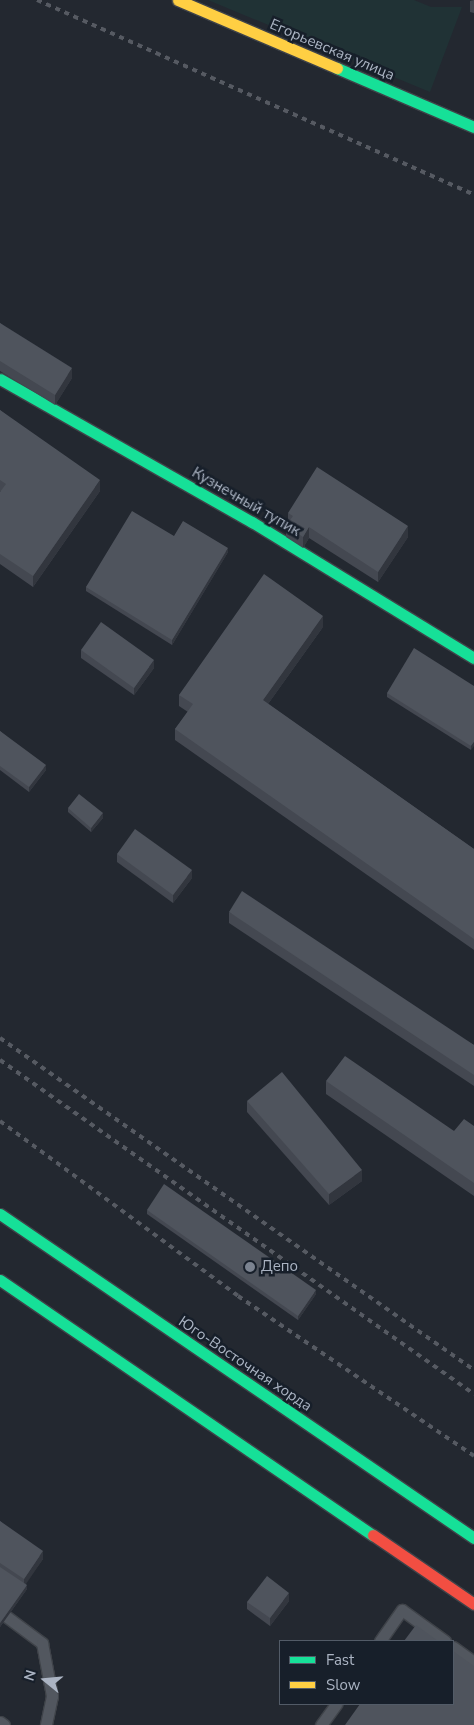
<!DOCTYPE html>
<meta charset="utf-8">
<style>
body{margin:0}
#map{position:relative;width:474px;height:1725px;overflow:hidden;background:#232830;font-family:"Nunito Sans",sans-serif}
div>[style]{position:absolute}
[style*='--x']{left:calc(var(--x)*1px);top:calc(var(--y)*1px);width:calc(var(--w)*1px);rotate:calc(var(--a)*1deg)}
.green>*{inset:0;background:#203235}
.roads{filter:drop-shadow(1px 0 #3f4349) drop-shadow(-1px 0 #3f4349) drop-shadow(0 1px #3f4349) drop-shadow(0 -1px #3f4349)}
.lane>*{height:11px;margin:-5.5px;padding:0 5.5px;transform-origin:5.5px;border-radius:5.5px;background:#52575f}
.fast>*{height:11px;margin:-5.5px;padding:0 5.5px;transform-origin:5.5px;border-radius:5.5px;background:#16e098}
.slow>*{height:11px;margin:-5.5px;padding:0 5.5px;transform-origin:5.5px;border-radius:5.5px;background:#ffcf43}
.jam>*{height:11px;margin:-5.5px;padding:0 5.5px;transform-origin:5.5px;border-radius:5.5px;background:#f24e42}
.rail>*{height:4px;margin-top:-2px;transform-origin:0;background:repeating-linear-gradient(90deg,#565a62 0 5px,transparent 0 10px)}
.wall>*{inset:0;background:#444851}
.shaded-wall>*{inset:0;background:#32363e}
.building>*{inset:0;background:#4f545d}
.dots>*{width:14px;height:14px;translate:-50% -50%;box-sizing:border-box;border:2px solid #171f2a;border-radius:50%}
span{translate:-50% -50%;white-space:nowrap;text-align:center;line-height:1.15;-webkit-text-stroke:5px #171f2a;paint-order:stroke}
.street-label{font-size:15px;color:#abb4c3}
.poi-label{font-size:15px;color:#abb4c3}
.left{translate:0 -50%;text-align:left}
.legend{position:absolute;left:279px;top:1640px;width:175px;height:65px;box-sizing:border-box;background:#171f2a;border:1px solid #525b67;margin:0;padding:6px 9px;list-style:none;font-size:15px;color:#abb4c3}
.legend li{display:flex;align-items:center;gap:10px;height:25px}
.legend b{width:25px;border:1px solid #525b67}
.north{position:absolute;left:20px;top:1655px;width:50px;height:50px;-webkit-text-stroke:4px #171f2a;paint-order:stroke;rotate:287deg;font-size:14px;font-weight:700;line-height:20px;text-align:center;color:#abb4c3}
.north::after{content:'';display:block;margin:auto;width:18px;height:22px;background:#abb4c3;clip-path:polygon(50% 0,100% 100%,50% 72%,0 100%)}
</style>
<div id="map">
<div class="green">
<div style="clip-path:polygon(208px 0,414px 0,431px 7px,462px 7px,430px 92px)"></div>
</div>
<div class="roads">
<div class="lane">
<div style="--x:7;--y:1617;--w:44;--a:36.6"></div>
<div style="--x:42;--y:1643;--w:54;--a:79.3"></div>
<div style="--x:52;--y:1696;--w:30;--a:102"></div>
<div style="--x:380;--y:1641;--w:38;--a:-55"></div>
<div style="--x:402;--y:1610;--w:53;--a:35.8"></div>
<div style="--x:453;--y:1647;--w:26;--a:36"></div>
<div style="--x:0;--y:1722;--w:5;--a:37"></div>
<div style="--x:321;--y:1725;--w:26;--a:-54"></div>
</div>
<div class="fast">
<div style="--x:337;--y:68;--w:149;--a:23.3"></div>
<div style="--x:0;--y:379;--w:290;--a:29.6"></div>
<div style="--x:252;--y:522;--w:260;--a:31.5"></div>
<div style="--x:0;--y:1214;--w:574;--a:34.35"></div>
<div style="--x:0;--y:1280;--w:452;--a:34.4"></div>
</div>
<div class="slow">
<div style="--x:178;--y:0;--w:173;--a:23.2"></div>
</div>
<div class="jam">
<div style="--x:373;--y:1535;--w:122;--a:34.3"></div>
</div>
</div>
<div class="rail">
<div style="--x:37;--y:0;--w:479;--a:24"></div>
<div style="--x:0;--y:1038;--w:579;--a:35.01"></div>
<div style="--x:0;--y:1060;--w:580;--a:35.17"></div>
<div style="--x:0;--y:1121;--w:295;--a:36.3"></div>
<div style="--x:238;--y:1296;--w:285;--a:34.1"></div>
</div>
<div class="wall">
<div style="clip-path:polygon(474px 0,474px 13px,470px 12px,470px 1px)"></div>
<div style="clip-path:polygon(0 323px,72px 378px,55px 405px,0 371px)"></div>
<div style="clip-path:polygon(0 410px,100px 491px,33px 587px,0 564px,0 492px,1px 491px,0 491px)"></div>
<div style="clip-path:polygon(288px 513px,408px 537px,378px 582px,309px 538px,303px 548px,286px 537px,286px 526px,288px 524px)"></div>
<div style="clip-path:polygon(174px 536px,228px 552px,172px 645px,86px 591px,86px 587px)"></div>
<div style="clip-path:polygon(323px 627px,268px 704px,474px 849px,474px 950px,175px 740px,175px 729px,188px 712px,179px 706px,179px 695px)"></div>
<div style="clip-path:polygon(81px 650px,154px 668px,134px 695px,81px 658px)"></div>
<div style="clip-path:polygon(474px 686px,471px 750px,387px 697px,387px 693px)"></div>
<div style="clip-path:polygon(0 731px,46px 770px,29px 792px,0 770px)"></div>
<div style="clip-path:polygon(68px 808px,103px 818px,91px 832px,68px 812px)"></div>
<div style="clip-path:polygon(117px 854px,192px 878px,173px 903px,117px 862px)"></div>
<div style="clip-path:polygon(229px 912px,474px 1045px,474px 1086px,229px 923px)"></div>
<div style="clip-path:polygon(326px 1081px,454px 1131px,474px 1126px,474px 1196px,326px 1094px)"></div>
<div style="clip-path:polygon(247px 1101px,362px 1181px,329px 1205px,247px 1112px)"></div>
<div style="clip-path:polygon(147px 1210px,316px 1294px,298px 1320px,147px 1214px)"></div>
<div style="clip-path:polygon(0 1521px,43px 1559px,25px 1584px,27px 1589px,0 1627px)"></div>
<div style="clip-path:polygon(289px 1601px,270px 1626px,247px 1609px,247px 1602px)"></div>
</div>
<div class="shaded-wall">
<div style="clip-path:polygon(72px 368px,72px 378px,55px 405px,55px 395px)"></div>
<div style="clip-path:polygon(100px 480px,100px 491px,33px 587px,33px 576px)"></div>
<div style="clip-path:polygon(408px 526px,408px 537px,378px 582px,378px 572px)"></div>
<div style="clip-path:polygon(309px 527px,309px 538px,303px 548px,303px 537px)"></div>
<div style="clip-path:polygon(228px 548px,228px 552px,172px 645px,172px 640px)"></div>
<div style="clip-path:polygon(323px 616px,323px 627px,263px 711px,263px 700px)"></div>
<div style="clip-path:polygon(154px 660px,154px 668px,134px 695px,134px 688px)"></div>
<div style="clip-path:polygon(474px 742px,474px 746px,471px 750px,471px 746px)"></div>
<div style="clip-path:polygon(46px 765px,46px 770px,29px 792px,29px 787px)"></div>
<div style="clip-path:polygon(103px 813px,103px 818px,91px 832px,91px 828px)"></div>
<div style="clip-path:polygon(192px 870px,192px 878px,173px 903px,173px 895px)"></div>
<div style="clip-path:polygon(362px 1170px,362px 1181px,329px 1205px,329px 1194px)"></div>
<div style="clip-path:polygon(316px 1290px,316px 1294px,298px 1320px,298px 1316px)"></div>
<div style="clip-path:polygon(43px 1551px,43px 1559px,24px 1587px,24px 1579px)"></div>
<div style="clip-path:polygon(27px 1585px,27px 1589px,0 1627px,0 1623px)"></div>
<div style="clip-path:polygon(289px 1593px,289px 1601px,270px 1626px,270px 1618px)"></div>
</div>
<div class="building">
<div style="clip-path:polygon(0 323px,72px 368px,55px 395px,0 361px)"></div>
<div style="clip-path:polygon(0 410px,100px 480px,33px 576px,0 554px,0 492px,6px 484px,0 480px)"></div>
<div style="clip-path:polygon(317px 467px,408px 526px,378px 572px,309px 527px,303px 537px,286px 526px,293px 516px,288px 513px)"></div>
<div style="clip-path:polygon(132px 511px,174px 536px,183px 521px,228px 548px,172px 640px,86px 587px)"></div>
<div style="clip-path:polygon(264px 574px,323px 616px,263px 700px,474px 849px,474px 939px,175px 729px,193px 704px,179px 695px)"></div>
<div style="clip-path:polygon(101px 622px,154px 660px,134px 688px,81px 650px)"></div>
<div style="clip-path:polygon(414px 648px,474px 686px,474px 742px,471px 746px,387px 693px)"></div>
<div style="clip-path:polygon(0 731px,46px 765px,29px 787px,0 766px)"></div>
<div style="clip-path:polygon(79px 794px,103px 813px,91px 828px,68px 808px)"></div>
<div style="clip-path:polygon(135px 829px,192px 870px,173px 895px,117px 854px)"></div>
<div style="clip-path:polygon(242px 891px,474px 1045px,474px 1075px,229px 912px)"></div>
<div style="clip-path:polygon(345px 1056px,454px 1131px,464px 1119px,474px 1126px,474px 1183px,326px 1081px)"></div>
<div style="clip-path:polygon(282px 1072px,362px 1170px,329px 1194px,247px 1101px)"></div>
<div style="clip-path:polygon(164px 1184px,316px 1290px,298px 1316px,147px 1210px)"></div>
<div style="clip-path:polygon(0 1521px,43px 1551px,24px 1579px,0 1563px)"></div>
<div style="clip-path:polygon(0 1567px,27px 1585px,0 1623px)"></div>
<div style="clip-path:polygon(267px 1576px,289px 1593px,270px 1618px,247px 1602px)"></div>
<div style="clip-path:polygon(416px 1625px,438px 1641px,404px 1641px)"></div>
<div style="clip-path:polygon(453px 1651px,474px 1666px,474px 1725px,345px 1725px,360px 1704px,453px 1704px)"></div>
</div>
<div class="dots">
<div style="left:250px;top:1267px;background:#7b8390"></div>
</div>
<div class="street-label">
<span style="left:332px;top:50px;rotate:23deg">Егорьевская улица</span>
<span style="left:246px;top:502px;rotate:30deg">Кузнечный тупик</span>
<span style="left:245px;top:1364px;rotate:34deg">Юго-Восточная хорда</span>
</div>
<div class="poi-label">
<span class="left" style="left:261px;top:1267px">Депо</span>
</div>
<ul class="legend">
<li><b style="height:6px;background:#16e098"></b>Fast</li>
<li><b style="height:6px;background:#ffcf43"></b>Slow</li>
</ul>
<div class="north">N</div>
</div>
